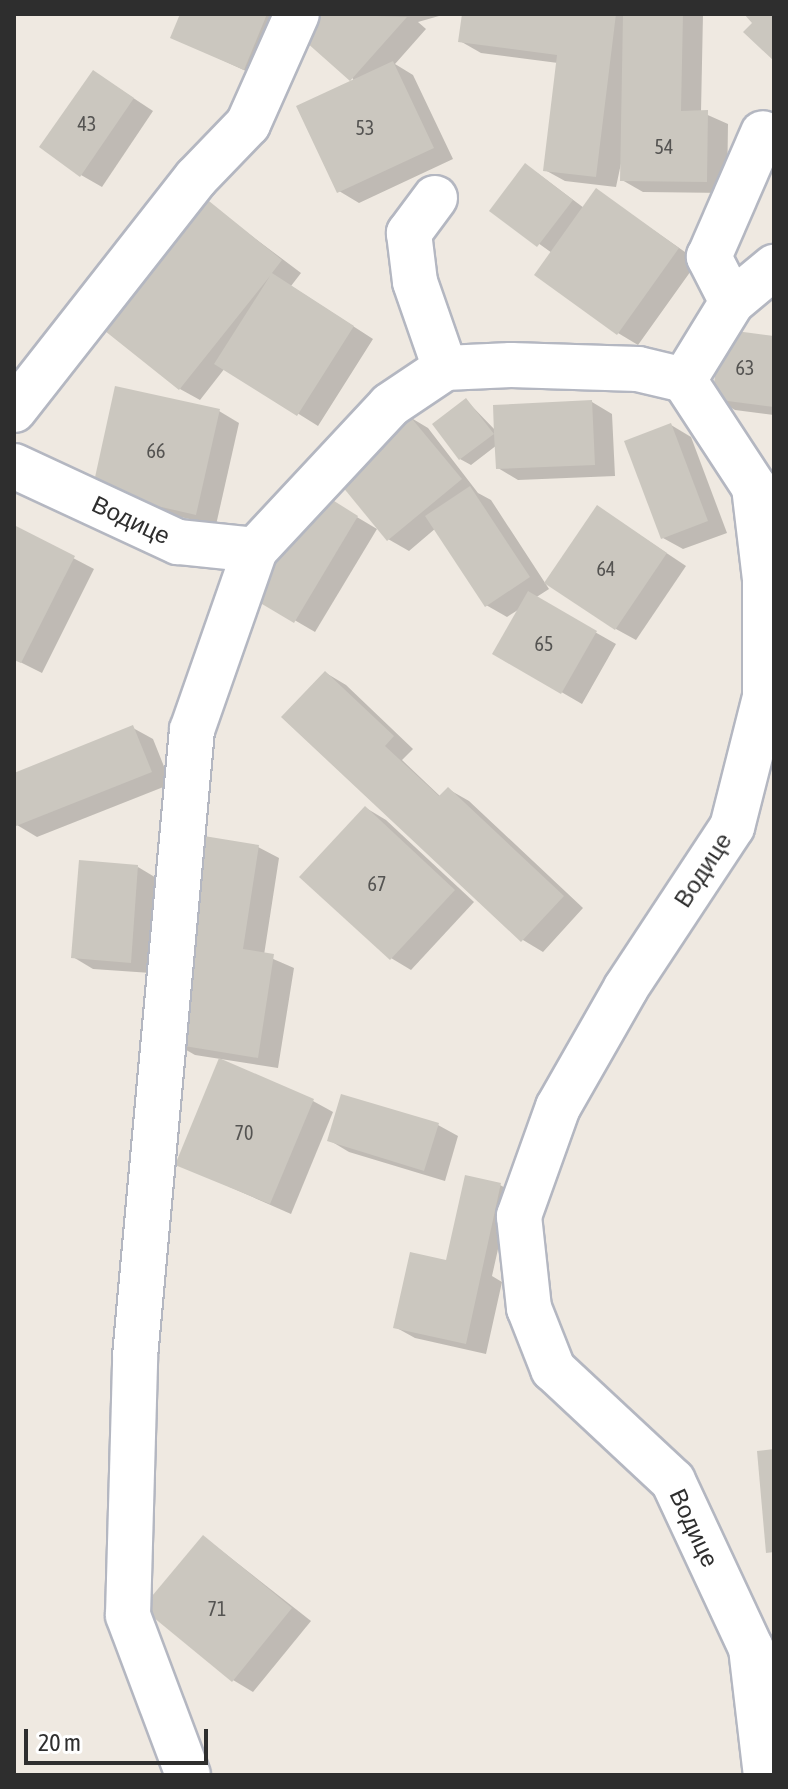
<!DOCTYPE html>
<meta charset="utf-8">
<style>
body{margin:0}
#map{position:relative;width:788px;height:1789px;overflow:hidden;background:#efe9e1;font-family:"Asap Condensed",sans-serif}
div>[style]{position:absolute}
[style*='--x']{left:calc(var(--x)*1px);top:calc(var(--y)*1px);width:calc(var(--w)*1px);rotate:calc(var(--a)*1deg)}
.shadow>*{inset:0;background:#0003}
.building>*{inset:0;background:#cbc7bf}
.roads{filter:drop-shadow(2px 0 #b4b7c1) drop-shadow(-2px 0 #b4b7c1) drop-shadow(0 2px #b4b7c1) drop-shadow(0 -2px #b4b7c1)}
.minor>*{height:44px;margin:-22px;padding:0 22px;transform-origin:22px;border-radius:22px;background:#fff}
span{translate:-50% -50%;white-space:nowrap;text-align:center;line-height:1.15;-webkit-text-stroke:8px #fff;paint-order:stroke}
.number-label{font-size:20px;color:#555452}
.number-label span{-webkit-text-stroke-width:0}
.street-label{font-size:24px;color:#2e2e2e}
.frame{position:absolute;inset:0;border:16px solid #2e2e2e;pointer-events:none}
.scale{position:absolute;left:24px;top:1729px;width:184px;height:36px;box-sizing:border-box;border:4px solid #2e2e2e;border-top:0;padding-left:10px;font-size:24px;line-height:28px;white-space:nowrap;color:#2e2e2e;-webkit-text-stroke:6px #fff;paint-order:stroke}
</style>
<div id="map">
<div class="shadow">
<div style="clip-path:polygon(182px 14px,292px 14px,265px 80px,173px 37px)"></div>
<div style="clip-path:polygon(318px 14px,446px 14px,418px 22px,426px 29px,395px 64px,413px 75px,453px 159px,359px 203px,339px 191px,354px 81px)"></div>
<div style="clip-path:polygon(464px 14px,703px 14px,701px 112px,728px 124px,727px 193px,643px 192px,622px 180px,623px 154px,616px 187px,565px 181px,545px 170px,558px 63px,481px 53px,460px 41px)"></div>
<div style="clip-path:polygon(94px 72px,153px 111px,102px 187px,81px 175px)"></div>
<div style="clip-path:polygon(536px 172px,584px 208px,597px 191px,698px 261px,638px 345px,618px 333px,552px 253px,492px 210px)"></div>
<div style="clip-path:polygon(204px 200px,301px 273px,291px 286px,373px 339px,318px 426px,225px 368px,200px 400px,180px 389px)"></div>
<div style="clip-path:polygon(774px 338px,774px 415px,735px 410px,714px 398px)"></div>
<div style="clip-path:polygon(466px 400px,496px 431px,592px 402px,612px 414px,615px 476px,518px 480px,498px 468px,497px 445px,471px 465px,460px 459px)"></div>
<div style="clip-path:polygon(219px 411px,239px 423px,216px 525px,114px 502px)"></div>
<div style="clip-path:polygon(408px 416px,428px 428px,478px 493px,491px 500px,549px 589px,535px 598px,616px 644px,582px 704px,494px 653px,521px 608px,507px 617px,486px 605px,436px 528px,409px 551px,388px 539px)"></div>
<div style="clip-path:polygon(671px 425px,691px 437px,727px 533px,683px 549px,663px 538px)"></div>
<div style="clip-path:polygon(335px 504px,377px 529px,315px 632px,253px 596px)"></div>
<div style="clip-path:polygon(617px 520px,686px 566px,636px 640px,616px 629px)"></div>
<div style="clip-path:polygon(14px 527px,94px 569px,42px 673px,14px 659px)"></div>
<div style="clip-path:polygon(326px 673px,346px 685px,413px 749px,402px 760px,441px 797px,448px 789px,469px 801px,583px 908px,543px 952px,523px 940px)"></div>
<div style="clip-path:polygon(133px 728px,153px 739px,171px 784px,37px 837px,17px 825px,14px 775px)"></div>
<div style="clip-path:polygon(366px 808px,386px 820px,474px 902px,411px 970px,391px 958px)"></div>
<div style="clip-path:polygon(258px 847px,279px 858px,264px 955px,294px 968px,278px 1068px,195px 1055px,174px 1043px)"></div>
<div style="clip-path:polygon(138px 867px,158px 879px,151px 973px,93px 969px,73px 957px)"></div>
<div style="clip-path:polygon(313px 1101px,333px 1112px,291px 1214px,178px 1164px)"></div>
<div style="clip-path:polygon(438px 1125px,458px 1136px,445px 1181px,349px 1152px,329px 1140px)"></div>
<div style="clip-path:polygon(500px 1185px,511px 1191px,492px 1276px,502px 1282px,486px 1354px,415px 1338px,395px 1327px,455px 1265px)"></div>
<div style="clip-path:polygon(204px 1537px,311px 1621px,253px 1692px,233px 1680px)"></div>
</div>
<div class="building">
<div style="clip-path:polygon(180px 14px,267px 14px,244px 70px,170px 38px)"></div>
<div style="clip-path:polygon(315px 14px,407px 17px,350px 81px,393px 61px,434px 148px,337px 193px,296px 106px,350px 81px,297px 34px)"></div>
<div style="clip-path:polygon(462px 14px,616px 14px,596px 177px,543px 171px,557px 55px,458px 42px)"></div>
<div style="clip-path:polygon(623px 14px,683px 14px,681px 111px,708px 110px,707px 182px,620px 181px)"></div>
<div style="clip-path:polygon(744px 14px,774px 14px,774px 61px,743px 32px,752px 23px)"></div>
<div style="clip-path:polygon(93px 70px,134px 98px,80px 177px,39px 147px)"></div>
<div style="clip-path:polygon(525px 163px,573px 200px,537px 247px,489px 211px)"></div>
<div style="clip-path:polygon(596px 188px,679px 248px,617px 335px,534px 275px)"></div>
<div style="clip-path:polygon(204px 197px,282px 260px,272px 273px,354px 326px,297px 416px,214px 364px,270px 276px,179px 390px,100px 327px)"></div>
<div style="clip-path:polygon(721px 329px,774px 336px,774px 407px,712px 399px)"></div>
<div style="clip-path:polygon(115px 386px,220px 409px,196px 515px,92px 491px)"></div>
<div style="clip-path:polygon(466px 398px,494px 434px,493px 405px,592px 400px,595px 465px,496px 469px,494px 434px,459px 460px,432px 424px)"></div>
<div style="clip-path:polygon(408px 414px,462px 479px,387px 541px,333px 475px)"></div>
<div style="clip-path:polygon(671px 423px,708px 521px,661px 539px,624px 441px)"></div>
<div style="clip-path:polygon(470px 486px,530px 577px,485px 607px,425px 516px)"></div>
<div style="clip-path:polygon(315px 489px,358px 516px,294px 623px,250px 597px)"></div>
<div style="clip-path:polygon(597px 505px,667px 553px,615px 630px,544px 583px)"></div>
<div style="clip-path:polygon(14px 525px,75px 556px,21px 663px,14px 660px)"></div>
<div style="clip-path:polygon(528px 591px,597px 631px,561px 694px,492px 654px)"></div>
<div style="clip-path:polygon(325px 671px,394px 736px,385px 746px,439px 796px,448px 787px,564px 896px,521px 942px,281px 717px)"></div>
<div style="clip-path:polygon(133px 725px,152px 772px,16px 826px,14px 773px)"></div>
<div style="clip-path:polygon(365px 806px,455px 890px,390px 960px,299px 877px)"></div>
<div style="clip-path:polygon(204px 836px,259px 845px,243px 949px,274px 954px,258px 1058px,172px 1044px)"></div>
<div style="clip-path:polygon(79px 860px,138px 865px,131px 963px,71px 958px)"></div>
<div style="clip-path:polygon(219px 1058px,314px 1099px,270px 1204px,175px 1165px)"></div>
<div style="clip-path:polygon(341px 1094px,439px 1123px,424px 1171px,327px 1141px)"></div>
<div style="clip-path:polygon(465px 1175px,501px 1183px,466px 1344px,393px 1328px,410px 1252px,446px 1260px)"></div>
<div style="clip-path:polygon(774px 1449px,774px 1552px,766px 1553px,757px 1451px)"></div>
<div style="clip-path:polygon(203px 1535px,292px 1608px,232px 1682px,142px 1608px)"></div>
</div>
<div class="roads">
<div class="minor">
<div style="--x:435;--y:198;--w:44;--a:126.6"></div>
<div style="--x:409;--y:233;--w:49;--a:83"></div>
<div style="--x:415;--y:282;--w:91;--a:70.8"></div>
<div style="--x:732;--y:302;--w:51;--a:-117.1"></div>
<div style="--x:709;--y:257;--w:135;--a:-66.5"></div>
<div style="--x:684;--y:380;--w:92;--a:-58.4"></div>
<div style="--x:732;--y:302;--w:55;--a:-39.8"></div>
<div style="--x:14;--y:410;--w:295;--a:-51.9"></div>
<div style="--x:196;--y:178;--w:75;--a:-46.1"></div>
<div style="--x:248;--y:124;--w:120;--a:-66"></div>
<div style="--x:14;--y:466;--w:181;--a:24.9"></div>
<div style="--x:178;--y:542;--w:77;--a:5.9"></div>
<div style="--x:188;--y:1775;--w:171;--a:-110.6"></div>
<div style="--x:128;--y:1615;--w:258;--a:-88.4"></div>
<div style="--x:135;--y:1357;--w:630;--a:-84.81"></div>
<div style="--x:192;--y:730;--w:191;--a:-70.7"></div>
<div style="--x:255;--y:550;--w:198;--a:-47"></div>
<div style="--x:390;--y:405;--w:66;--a:-33.9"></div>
<div style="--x:445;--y:368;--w:66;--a:-2.6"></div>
<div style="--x:511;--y:365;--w:127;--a:1.8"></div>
<div style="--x:638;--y:369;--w:47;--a:13.4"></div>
<div style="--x:684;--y:380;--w:128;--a:56.8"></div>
<div style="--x:754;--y:487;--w:93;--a:83.2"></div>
<div style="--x:765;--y:579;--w:118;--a:90"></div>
<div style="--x:765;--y:697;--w:134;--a:104.2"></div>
<div style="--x:732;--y:827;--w:193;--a:123.4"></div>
<div style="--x:626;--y:988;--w:137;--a:119.7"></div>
<div style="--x:558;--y:1107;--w:116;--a:109.7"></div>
<div style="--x:519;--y:1216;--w:93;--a:83.8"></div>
<div style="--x:529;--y:1308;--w:66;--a:68.5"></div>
<div style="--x:553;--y:1369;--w:164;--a:43"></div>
<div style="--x:673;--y:1481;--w:184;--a:65"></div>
<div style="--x:751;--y:1648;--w:128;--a:83.3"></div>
</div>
</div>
<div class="number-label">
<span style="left:87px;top:123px">43</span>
<span style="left:365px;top:127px">53</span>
<span style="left:664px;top:146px">54</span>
<span style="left:745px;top:367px">63</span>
<span style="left:156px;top:450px">66</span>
<span style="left:606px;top:568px">64</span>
<span style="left:544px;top:643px">65</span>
<span style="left:377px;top:883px">67</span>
<span style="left:244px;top:1132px">70</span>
<span style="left:217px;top:1608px">71</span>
</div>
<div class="street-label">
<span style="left:131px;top:520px;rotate:25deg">Водице</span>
<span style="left:703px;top:870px;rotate:-57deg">Водице</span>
<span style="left:694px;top:1528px;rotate:65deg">Водице</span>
</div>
<div class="frame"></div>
<div class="scale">20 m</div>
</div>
